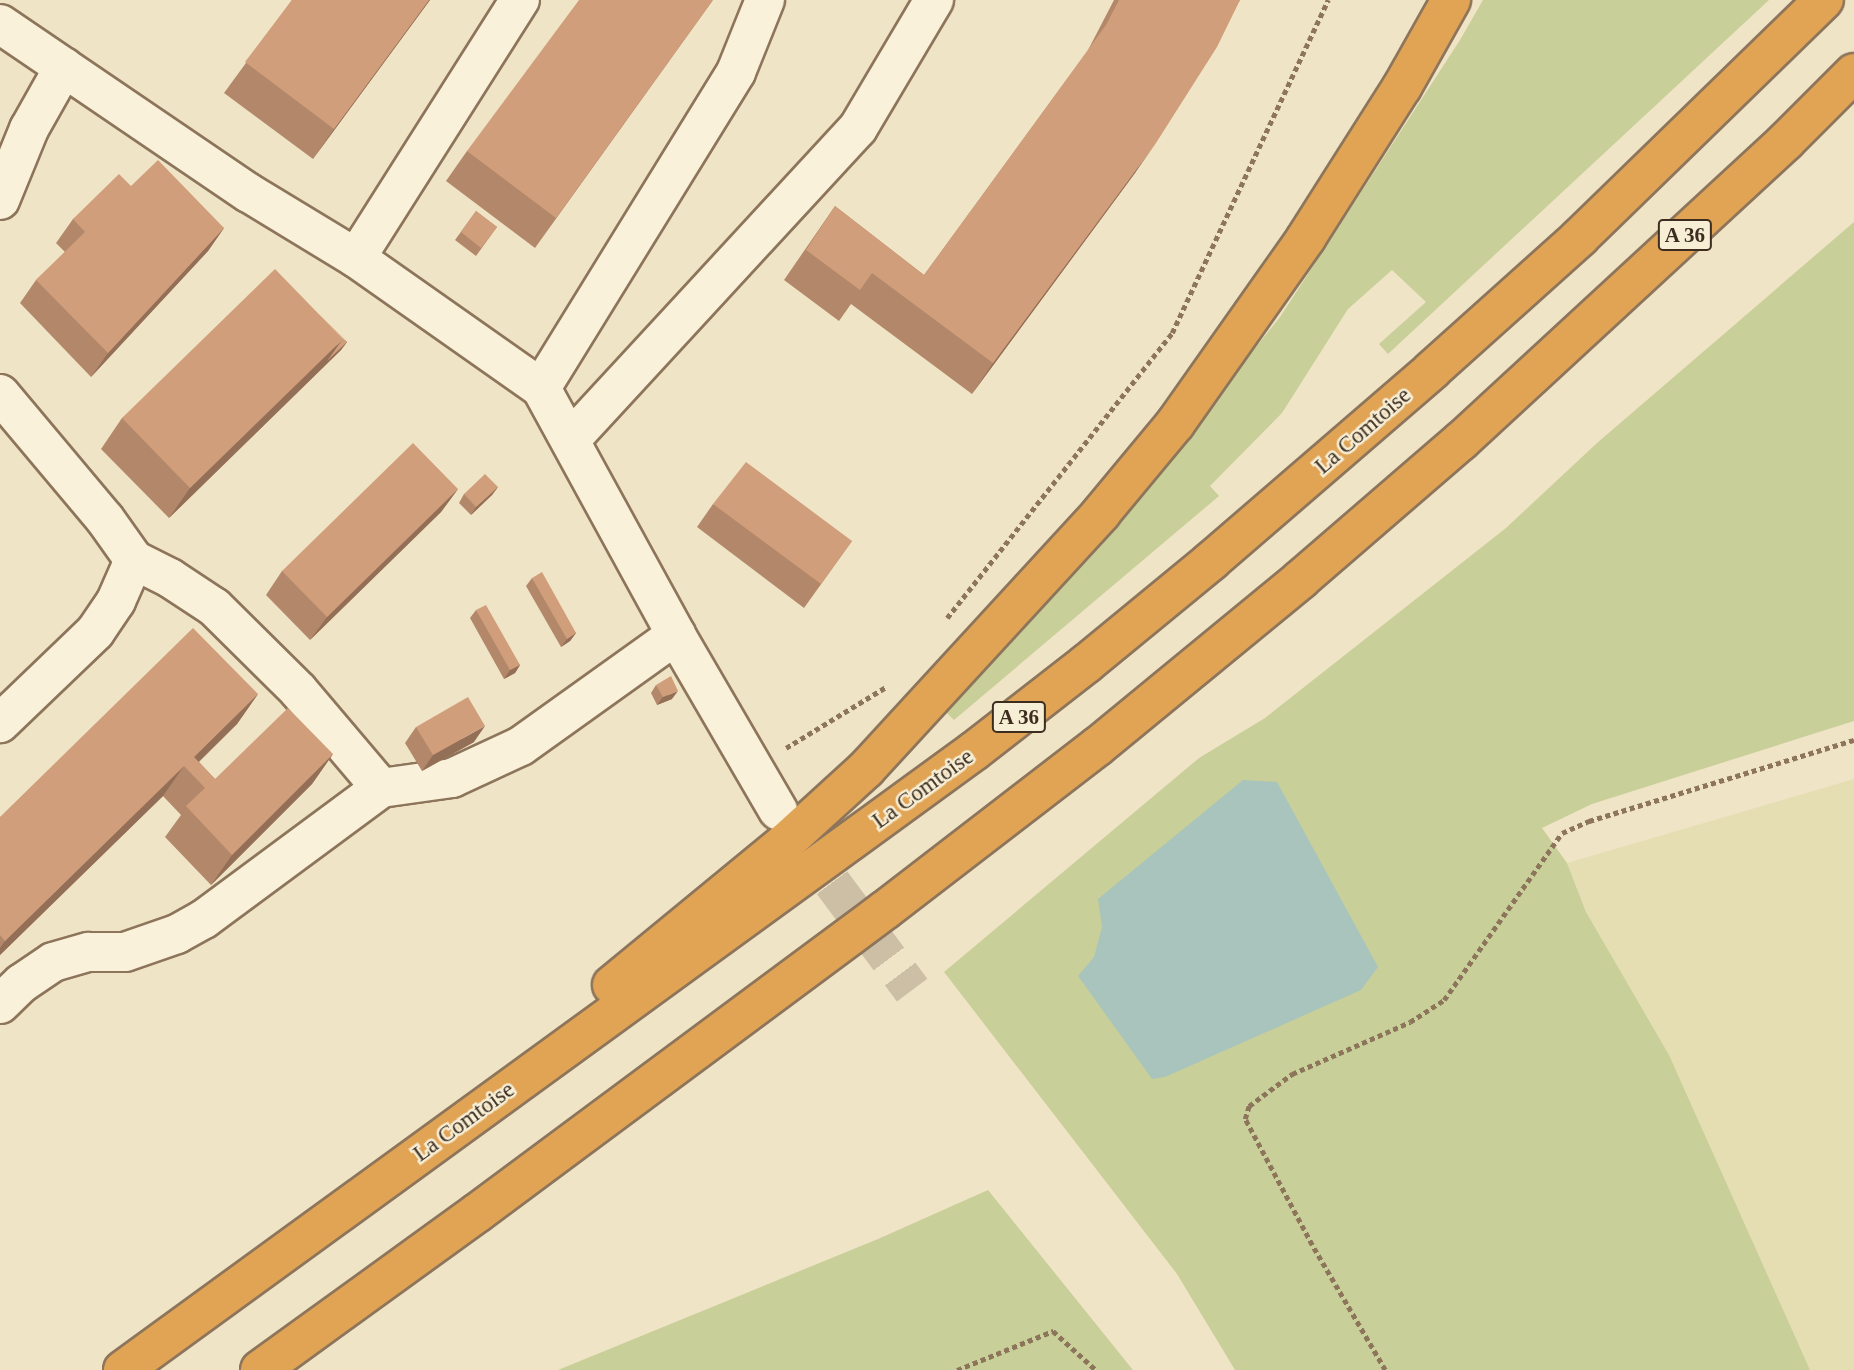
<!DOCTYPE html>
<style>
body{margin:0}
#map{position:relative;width:1854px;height:1370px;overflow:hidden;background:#f0e4c6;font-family:"Times New Roman",serif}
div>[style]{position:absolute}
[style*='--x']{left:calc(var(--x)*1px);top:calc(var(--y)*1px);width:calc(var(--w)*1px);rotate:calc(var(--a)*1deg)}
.farmland>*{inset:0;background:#e6deb3}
.green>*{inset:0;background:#c9cf99}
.water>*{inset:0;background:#a8c4bc}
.minor-tunnel>*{height:38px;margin-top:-19px;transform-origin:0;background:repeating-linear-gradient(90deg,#ccbfa5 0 38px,transparent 0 57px)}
.path>*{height:4.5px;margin-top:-2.25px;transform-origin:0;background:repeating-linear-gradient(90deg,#8d755b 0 5px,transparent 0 8.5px)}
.roads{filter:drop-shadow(2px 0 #8d755b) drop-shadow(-2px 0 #8d755b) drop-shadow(0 2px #8d755b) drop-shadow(0 -2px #8d755b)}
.minor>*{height:38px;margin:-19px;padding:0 19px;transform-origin:19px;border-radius:19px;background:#faf1da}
.highway>*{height:38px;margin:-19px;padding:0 19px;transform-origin:19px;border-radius:19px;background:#e1a455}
.wall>*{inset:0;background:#b3886a}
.shaded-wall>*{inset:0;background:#926f56}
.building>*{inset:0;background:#d09e7b}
span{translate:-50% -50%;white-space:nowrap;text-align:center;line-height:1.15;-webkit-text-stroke:5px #f7eed6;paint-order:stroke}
.shield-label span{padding:2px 5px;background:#f7eed6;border:2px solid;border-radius:5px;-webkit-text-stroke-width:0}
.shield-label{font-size:21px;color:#3c2d1f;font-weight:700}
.street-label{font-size:23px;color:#3c2d1f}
</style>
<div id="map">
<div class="farmland">
<div style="clip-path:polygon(1854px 779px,1854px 1370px,1810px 1370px,1586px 912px,1567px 863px)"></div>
</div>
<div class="green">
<div style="clip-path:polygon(1483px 0,1769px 0,1388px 354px,1379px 344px,1426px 302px,1392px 270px,1348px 309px,1282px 413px,1210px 486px,1219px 496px,954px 720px,942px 708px,1193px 425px,1280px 317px,1460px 40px)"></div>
<div style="clip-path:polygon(1854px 222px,1854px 721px,1592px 804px,1542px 828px,1567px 863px,1586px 912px,1669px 1055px,1810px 1370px,1235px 1370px,1177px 1274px,944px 972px,1199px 758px,1265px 718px,1506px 528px,1597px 443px)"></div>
<div style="clip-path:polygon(988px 1190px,1133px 1370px,558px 1370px,878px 1239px)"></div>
</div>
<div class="water">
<div style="clip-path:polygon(1243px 780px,1277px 782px,1378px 967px,1361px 990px,1165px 1077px,1152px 1079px,1078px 976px,1094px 957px,1102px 927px,1098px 899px)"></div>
</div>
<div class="minor-tunnel">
<div style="--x:798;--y:837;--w:191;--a:53.3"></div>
</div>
<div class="path">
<div style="--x:947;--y:618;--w:363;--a:-51.7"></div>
<div style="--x:1172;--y:333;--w:368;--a:-64.9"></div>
<div style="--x:786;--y:748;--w:117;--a:-31.4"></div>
<div style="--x:957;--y:1370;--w:104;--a:-22.1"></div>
<div style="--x:1053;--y:1331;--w:58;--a:42.2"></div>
<div style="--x:1385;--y:1370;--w:145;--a:-120.3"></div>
<div style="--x:1312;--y:1245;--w:143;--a:-118"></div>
<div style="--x:1245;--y:1119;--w:14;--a:-73"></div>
<div style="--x:1249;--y:1106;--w:54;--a:-36.7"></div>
<div style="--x:1292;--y:1074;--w:129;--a:-23.8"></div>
<div style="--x:1410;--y:1022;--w:40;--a:-32.9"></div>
<div style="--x:1444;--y:1000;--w:204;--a:-54.8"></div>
<div style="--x:1562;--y:833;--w:30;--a:-24"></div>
<div style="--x:1589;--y:821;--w:277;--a:-17"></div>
</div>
<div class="roads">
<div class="minor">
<div style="--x:0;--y:24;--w:301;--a:34.2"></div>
<div style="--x:249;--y:193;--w:125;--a:31.3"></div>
<div style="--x:356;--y:258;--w:226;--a:35.1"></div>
<div style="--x:541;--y:388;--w:281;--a:61.3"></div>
<div style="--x:676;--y:635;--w:203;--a:59.8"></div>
<div style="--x:0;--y:200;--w:77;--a:-67.8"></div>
<div style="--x:29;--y:129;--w:71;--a:-60.6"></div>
<div style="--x:356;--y:258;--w:306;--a:-57.6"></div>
<div style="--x:541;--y:388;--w:371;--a:-58.3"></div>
<div style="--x:736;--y:72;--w:78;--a:-68.1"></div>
<div style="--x:0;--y:394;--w:163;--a:50"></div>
<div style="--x:105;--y:519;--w:50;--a:54.7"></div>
<div style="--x:134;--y:560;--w:45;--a:113.7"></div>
<div style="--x:116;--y:601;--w:37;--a:124"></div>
<div style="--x:95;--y:632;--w:132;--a:136.2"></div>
<div style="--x:571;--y:439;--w:423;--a:-47.3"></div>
<div style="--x:858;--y:128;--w:149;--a:-59.3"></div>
<div style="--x:381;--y:788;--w:72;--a:-8"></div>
<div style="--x:452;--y:778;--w:76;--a:-24.9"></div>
<div style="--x:521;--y:746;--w:191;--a:-35.6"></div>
<div style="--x:0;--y:1004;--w:30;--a:-44"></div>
<div style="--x:22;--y:983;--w:37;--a:-34"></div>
<div style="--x:53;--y:962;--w:37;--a:-16"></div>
<div style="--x:89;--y:952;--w:36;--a:0"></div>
<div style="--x:125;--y:952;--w:55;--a:-19.1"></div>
<div style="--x:177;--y:934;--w:31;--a:-29"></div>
<div style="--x:204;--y:919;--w:220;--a:-36.5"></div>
<div style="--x:381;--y:788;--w:128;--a:-130.3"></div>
<div style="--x:298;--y:690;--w:118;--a:-135.3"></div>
<div style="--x:214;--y:607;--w:53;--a:-146.6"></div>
<div style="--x:170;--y:578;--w:40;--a:-153.4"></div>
</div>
<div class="highway">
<div style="--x:612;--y:985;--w:224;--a:-39.4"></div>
<div style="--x:785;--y:843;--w:110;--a:-42.4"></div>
<div style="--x:866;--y:769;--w:348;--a:-47.4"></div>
<div style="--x:1101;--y:513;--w:116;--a:-50.3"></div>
<div style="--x:1175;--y:424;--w:228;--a:-54.8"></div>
<div style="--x:1306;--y:238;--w:179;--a:-57.6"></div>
<div style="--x:1402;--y:87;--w:100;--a:-60.6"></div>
<div style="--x:123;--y:1370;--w:1052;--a:-36.03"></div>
<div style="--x:974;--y:751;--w:143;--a:-37.9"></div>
<div style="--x:1087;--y:663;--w:161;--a:-39.4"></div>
<div style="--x:1211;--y:561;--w:292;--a:-40.8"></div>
<div style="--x:1432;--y:370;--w:199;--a:-41.9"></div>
<div style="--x:1580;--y:237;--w:340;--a:-44.2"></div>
<div style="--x:260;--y:1370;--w:268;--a:-35.9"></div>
<div style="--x:477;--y:1213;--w:508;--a:-36.6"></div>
<div style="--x:885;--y:910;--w:269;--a:-37.6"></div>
<div style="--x:1098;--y:746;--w:263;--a:-39.4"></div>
<div style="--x:1301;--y:579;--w:211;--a:-40.8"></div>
<div style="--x:1461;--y:441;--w:442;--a:-42.7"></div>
<div style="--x:1786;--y:141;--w:96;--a:-45"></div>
</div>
</div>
<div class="wall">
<div style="clip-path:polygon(292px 0,430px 0,313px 159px,224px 93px)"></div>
<div style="clip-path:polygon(713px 0,535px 248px,446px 181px,467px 151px)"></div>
<div style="clip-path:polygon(1114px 0,1240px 0,1135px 173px,972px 394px,851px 304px,839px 321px,784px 280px,835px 206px,924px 275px,1087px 52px)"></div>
<div style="clip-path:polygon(131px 186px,224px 228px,208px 251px,91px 377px,20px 303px,36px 280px,65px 252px,56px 243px,73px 219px)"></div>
<div style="clip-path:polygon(476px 211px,497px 227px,476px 256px,455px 240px)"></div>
<div style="clip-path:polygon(347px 342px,341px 350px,169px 518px,101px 449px,122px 418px)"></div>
<div style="clip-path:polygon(498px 487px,492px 495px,471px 515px,459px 503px,464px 494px)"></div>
<div style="clip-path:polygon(458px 489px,441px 512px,310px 640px,266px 595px,282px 571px)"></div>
<div style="clip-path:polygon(713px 504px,852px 541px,804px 608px,697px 527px)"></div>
<div style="clip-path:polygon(532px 578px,576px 633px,570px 641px,561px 647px,526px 586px)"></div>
<div style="clip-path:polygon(476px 610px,520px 665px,515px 673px,504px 679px,470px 618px)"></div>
<div style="clip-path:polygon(656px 685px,672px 699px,657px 705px,651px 693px)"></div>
<div style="clip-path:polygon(258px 694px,237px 724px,199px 762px,215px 779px,333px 754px,312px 784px,211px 885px,165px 837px,181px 815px,163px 796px,0 955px,0 817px)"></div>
<div style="clip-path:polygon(416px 727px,474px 742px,422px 771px,405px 743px)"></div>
</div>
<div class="shaded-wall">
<div style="clip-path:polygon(429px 0,430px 0,313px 159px,334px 129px)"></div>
<div style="clip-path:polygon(1156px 143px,1135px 173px,972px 394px,993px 363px)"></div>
<div style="clip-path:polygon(224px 228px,208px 251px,91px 377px,108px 353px)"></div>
<div style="clip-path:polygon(343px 339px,347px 342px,341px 350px,169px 518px,190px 488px)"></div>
<div style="clip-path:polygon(498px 487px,492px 495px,471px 515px,476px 507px)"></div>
<div style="clip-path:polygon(458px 489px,441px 512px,310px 640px,327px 617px)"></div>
<div style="clip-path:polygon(576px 633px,570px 641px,561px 647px,567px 639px)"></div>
<div style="clip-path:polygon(520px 665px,515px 673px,504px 679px,510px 670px)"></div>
<div style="clip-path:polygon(678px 691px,672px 699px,657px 705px,663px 697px)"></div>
<div style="clip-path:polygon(258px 694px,237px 724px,189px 771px,194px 757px)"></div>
<div style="clip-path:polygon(485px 726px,474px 742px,422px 771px,433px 755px)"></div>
<div style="clip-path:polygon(333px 754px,312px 784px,211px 885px,232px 855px)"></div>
<div style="clip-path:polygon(184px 766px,163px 796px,0 955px,0 948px,5px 941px)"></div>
</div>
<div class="building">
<div style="clip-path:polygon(292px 0,429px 0,334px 129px,245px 62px)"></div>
<div style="clip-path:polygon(579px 0,713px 0,556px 218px,467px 151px)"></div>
<div style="clip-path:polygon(1119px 0,1240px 0,1217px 47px,1156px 143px,993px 363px,872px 273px,860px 290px,806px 250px,835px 206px,924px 275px,1106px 25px)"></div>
<div style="clip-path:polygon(158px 160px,224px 228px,108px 353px,36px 280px,85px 232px,73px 219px,119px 174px,131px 186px)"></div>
<div style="clip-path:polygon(476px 211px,497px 227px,481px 248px,461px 232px)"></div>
<div style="clip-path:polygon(275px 269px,343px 339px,190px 488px,122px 418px)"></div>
<div style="clip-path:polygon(318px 313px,347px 342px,327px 361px,343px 339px)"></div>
<div style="clip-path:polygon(413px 443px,458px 489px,327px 617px,282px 571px)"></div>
<div style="clip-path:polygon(746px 462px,852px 541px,821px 584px,713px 504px)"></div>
<div style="clip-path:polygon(485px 474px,498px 487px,476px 507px,464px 494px)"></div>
<div style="clip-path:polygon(542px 572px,576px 633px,567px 639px,532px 578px)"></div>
<div style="clip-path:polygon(486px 605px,520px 665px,510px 670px,476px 610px)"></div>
<div style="clip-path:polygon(193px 628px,258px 694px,194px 757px,215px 779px,288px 708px,333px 754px,232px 855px,186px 806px,205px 788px,184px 766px,5px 941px,0 935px,0 817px)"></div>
<div style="clip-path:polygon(671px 676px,678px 691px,663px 697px,656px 685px)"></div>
<div style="clip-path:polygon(468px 697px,485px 726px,433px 755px,416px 727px)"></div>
</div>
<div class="shield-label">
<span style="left:1685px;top:235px">A 36</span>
<span style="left:1019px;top:717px">A 36</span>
</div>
<div class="street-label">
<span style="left:1363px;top:431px;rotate:-41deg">La Comtoise</span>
<span style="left:923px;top:789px;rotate:-36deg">La Comtoise</span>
<span style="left:464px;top:1122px;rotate:-36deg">La Comtoise</span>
</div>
</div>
